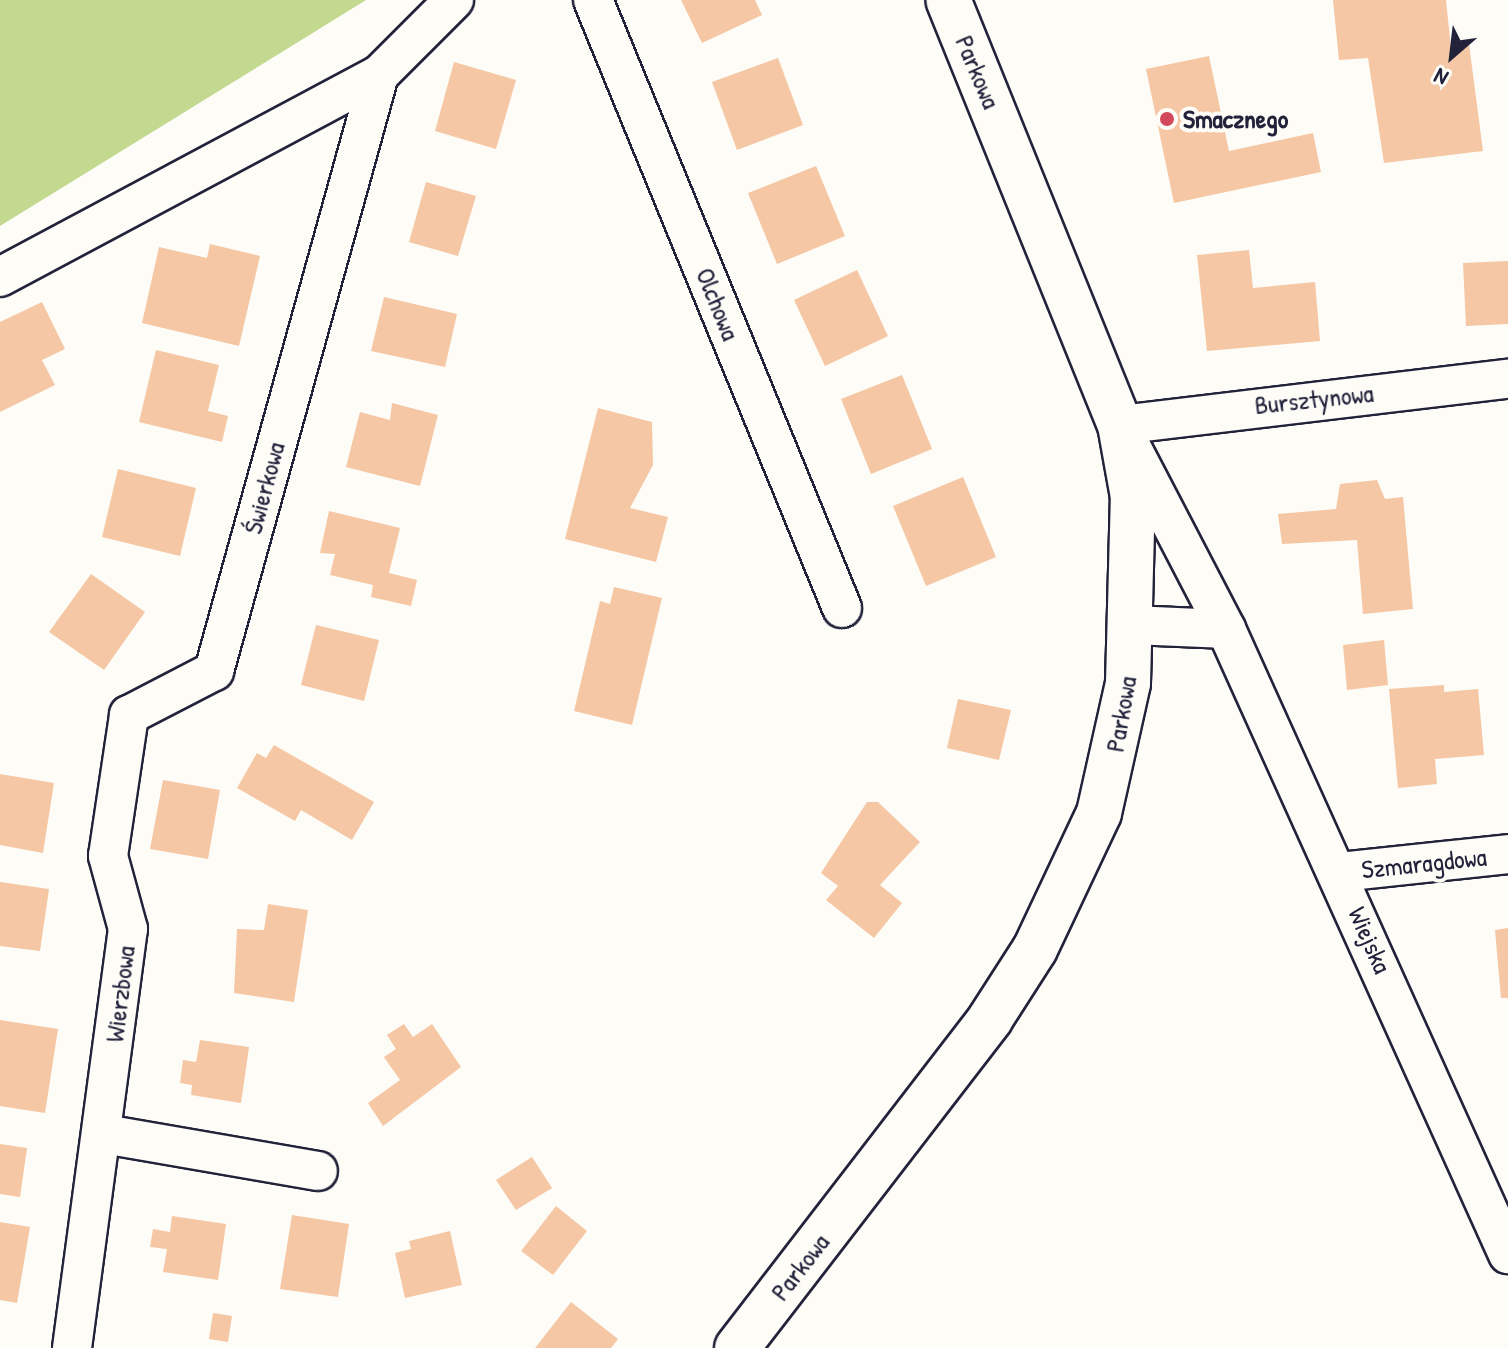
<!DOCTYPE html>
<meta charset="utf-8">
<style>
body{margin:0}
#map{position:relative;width:1508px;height:1348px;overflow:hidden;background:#fdfcf7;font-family:"Patrick Hand",sans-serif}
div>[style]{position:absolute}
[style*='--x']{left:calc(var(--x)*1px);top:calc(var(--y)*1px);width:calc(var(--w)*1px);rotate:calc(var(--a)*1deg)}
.green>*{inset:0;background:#c2d98f}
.building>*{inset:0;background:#f5c7a4}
.roads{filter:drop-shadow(2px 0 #22223b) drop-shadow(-2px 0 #22223b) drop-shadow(0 2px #22223b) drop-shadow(0 -2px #22223b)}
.minor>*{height:38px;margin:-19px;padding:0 19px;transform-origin:19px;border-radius:19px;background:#fdfcf7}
.tertiary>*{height:44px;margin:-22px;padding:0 22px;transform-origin:22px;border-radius:22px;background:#fdfcf7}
.dots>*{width:22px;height:22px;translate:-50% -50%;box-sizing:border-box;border:4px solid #fdfcf7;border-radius:50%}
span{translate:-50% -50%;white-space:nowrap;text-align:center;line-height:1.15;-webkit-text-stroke:8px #fdfcf7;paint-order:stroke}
.street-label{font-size:26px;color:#22223b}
.poi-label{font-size:26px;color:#22223b;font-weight:700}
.left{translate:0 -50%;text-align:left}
.north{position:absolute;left:1412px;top:16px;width:80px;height:80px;-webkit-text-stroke:6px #fdfcf7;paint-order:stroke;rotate:208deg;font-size:22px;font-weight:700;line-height:32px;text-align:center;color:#22223b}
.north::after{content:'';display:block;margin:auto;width:28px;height:36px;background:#22223b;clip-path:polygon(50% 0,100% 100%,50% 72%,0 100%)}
</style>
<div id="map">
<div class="green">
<div style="clip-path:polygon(0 0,366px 0,0 226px)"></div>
</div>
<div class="building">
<div style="clip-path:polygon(681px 0,755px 0,762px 15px,702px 43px)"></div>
<div style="clip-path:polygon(1333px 0,1446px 0,1451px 48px,1469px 44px,1483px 151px,1384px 163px,1368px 58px,1339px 60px)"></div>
<div style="clip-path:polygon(1209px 56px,1229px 151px,1313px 133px,1321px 172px,1174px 203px,1146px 69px)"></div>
<div style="clip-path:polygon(778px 58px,803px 125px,737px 150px,712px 82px)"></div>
<div style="clip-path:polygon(454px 62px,516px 80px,496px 149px,435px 131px)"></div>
<div style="clip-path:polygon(816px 166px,845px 236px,777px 264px,748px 193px)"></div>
<div style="clip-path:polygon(426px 182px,476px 196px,458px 256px,409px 242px)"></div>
<div style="clip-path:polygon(210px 244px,260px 256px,239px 346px,142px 323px,159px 247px,207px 258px)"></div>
<div style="clip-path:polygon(1249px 250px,1253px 288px,1315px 282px,1320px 341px,1207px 351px,1197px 255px)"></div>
<div style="clip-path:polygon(1508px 261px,1508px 324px,1466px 326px,1463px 263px)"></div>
<div style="clip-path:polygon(857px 270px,888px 336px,825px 366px,794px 300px)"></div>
<div style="clip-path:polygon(384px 297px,457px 314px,445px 367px,371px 351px)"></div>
<div style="clip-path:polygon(42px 302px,65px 349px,42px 360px,55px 385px,0 412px,0 322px)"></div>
<div style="clip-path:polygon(156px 350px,219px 365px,208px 411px,228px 416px,222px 442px,139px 422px)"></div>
<div style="clip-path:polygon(902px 375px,932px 449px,871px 474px,841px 399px)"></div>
<div style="clip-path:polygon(392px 403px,438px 415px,420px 486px,346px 467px,360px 412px,390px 420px)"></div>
<div style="clip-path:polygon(598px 408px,652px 422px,653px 465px,630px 508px,668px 517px,656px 562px,565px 539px)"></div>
<div style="clip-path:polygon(118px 469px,196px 488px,180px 556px,102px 537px)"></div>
<div style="clip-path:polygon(963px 477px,996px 557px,926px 586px,893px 506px)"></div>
<div style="clip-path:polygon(1377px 480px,1385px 499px,1403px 497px,1413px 609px,1363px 614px,1357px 540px,1282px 544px,1278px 514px,1336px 509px,1340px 484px)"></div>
<div style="clip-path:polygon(329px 511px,400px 528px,389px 573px,417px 580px,411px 606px,371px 597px,373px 585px,330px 575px,335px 554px,320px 553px)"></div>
<div style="clip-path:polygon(91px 574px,145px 612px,104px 670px,49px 632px)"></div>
<div style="clip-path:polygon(614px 587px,662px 598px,632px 725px,574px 711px,600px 601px,610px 604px)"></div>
<div style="clip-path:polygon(316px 625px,379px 640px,364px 701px,301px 685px)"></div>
<div style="clip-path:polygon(1384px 640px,1388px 685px,1347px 690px,1343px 645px)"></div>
<div style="clip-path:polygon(1444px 685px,1444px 692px,1478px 689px,1484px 755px,1435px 759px,1437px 784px,1398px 788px,1389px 689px)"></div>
<div style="clip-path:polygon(958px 699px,1011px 710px,999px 760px,947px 748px)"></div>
<div style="clip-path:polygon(274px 745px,374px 802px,352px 840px,301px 810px,295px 821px,237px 788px,257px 753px,266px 758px)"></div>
<div style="clip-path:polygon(0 774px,54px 783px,43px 853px,0 845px)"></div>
<div style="clip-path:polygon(163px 780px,220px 790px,208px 859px,150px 849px)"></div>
<div style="clip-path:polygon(867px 802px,878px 802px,920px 842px,880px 885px,902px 903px,874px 938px,826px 900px,838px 886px,821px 873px)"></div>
<div style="clip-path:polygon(0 882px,49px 889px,40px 951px,0 946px)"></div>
<div style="clip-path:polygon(268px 904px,308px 910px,294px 1002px,234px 993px,237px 929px,264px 930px)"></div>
<div style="clip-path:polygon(1508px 928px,1508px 998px,1501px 998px,1495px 930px)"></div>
<div style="clip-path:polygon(0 1020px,58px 1029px,45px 1113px,0 1106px)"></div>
<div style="clip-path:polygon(404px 1024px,413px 1037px,432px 1024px,461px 1067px,383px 1126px,368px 1103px,400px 1080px,384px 1057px,396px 1049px,387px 1035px)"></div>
<div style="clip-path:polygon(200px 1040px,249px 1047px,241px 1103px,191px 1095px,192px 1085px,180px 1083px,183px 1060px,196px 1062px)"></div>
<div style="clip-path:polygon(0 1144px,27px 1148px,20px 1197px,0 1194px)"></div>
<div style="clip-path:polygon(532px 1157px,552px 1188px,516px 1210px,496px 1180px)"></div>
<div style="clip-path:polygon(556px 1206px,587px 1231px,553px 1275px,521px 1251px)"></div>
<div style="clip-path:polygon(292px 1215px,349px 1224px,338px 1297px,280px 1289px)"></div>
<div style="clip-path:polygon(172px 1216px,226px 1224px,218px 1280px,163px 1272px,167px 1249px,150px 1247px,153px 1229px,170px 1232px)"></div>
<div style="clip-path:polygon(0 1222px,30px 1227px,17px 1303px,0 1300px)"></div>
<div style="clip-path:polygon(450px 1231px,462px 1285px,405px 1298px,395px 1253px,411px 1249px,409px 1241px)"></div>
<div style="clip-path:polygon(571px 1302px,618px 1339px,611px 1348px,535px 1348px)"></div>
<div style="clip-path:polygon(213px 1313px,232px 1316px,228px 1342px,209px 1339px)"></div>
</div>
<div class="roads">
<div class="minor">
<div style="--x:593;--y:0;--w:657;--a:67.73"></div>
<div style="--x:0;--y:277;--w:429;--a:-28.1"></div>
<div style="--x:1133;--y:625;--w:93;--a:2.5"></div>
<div style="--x:1226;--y:629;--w:686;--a:65.72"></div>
<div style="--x:1226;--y:629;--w:230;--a:-117.5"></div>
<div style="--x:1120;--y:425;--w:391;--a:-6.8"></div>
<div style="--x:1340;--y:872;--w:169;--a:-6.1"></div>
<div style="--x:104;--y:1134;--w:217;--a:9.8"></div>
<div style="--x:72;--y:1348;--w:423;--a:-82.4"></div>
<div style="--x:128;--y:929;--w:76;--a:-105.3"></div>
<div style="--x:108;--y:856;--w:143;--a:-81.5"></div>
<div style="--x:129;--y:715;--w:96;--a:-27.4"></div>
<div style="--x:214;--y:671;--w:618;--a:-74.53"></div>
<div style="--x:379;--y:75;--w:106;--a:-45"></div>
</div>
<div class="tertiary">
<div style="--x:737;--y:1348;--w:415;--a:-52.4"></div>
<div style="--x:990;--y:1019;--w:83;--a:-57.3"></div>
<div style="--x:1035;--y:949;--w:150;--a:-64.8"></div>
<div style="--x:1099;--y:813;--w:133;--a:-77.4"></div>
<div style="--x:1128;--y:683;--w:186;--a:-88.5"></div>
<div style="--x:1133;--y:497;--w:73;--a:-100.2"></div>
<div style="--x:1120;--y:425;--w:458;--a:-112"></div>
</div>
</div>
<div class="dots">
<div style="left:1167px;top:119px;background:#d1495b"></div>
</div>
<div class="street-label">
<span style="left:978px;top:72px;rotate:67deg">Parkowa</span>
<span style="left:718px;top:304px;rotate:68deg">Olchowa</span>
<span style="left:1314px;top:399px;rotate:-6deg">Bursztynowa</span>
<span style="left:264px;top:488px;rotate:-75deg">Świerkowa</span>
<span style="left:1121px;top:714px;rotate:-80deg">Parkowa</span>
<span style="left:1424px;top:863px;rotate:-6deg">Szmaragdowa</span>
<span style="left:1370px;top:940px;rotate:66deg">Wiejska</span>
<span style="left:120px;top:994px;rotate:-83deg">Wierzbowa</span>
<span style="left:800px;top:1267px;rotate:-52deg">Parkowa</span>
</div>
<div class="poi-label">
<span class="left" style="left:1183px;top:119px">Smacznego</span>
</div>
<div class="north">N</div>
</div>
